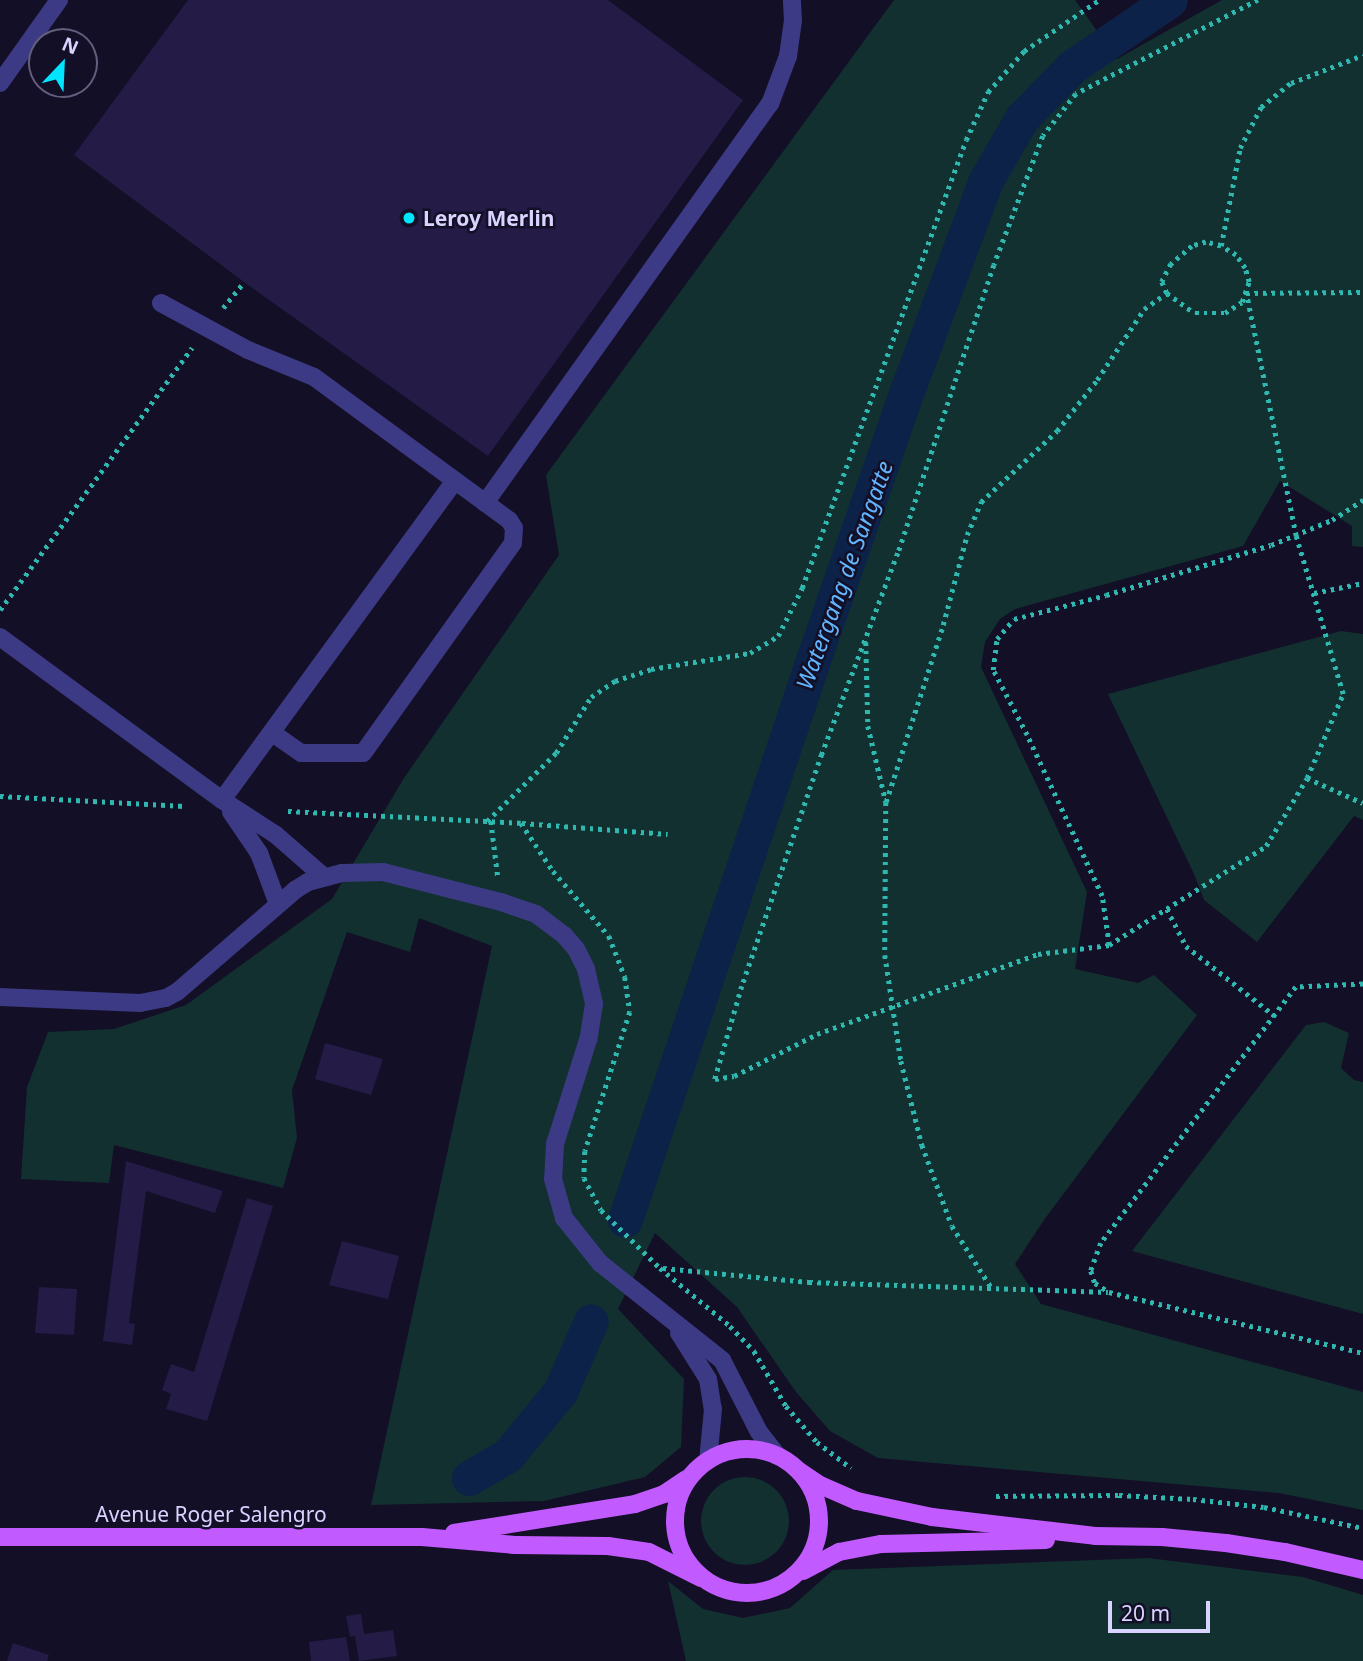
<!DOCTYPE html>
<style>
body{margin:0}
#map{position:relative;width:1363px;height:1661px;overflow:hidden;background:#130f26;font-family:"Noto Sans",sans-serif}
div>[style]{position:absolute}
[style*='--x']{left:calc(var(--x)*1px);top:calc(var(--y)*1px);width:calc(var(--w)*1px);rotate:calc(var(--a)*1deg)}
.green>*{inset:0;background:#12302f}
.round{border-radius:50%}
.canal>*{height:35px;margin:-17.5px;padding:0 17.5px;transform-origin:17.5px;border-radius:17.5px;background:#0c2248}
.building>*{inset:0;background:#241b47}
.path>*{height:4.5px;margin-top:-2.25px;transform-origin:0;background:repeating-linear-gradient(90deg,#2fb8b0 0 3.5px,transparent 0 8.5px)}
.minor>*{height:18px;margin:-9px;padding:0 9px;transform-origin:9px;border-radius:9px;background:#3d3a85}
.major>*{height:18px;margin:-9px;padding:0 9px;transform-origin:9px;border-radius:9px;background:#c25bff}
.major>.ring{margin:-9px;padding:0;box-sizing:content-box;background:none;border:18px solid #c25bff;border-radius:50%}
.dots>*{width:19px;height:19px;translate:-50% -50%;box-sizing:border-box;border:4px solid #130f26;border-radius:50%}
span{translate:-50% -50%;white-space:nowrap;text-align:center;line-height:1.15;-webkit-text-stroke:5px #130f26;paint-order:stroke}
.poi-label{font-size:21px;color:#d9d4ff;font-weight:700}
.left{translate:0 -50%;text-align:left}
.street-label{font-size:21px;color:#d9d4ff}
.water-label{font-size:23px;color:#62b6ff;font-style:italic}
.north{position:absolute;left:28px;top:28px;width:70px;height:70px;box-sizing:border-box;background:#130f26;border:2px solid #625e7d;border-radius:50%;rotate:23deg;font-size:19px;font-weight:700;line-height:28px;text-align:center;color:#d9d4ff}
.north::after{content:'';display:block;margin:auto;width:24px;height:32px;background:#00e5ff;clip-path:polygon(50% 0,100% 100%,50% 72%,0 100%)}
.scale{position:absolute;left:1108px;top:1601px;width:102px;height:32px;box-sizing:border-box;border:4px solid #d9d4ff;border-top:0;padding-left:9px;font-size:21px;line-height:24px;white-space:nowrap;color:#d9d4ff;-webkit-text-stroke:5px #130f26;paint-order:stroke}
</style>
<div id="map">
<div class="green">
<div style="clip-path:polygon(894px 0,1075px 0,1117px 59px,1222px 0,1363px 0,1363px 547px,1352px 546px,1352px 526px,1280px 481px,1243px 546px,1015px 609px,1000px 619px,985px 642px,981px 667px,1087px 892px,1075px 969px,1138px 983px,1154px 975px,1197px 1015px,1044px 1220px,1015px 1264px,1041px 1304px,1363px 1392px,1363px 1510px,1279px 1493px,878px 1458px,830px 1431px,796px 1392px,737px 1307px,655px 1233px,618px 1309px,684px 1379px,681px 1447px,645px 1477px,544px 1501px,371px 1505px,492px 946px,419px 918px,410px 952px,347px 932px,292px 1090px,297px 1138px,283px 1188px,114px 1145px,109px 1183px,21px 1179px,27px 1087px,48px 1032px,114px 1029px,186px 1005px,332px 899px,404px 778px,559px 555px,546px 475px)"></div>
<div style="clip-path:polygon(1341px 631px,1363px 634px,1363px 820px,1354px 816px,1257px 942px,1204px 900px,1194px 874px,1108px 694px)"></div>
<div style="clip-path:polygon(1324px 1022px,1349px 1033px,1341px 1068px,1354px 1080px,1363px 1082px,1363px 1314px,1132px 1251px,1306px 1025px)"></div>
<div class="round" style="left:701px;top:1477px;width:88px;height:88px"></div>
<div style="clip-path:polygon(1148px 1558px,1303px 1577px,1363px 1595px,1363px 1661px,686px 1661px,668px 1581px,703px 1609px,743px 1618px,790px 1608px,833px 1570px)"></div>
</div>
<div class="canal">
<div style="--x:625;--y:1220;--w:584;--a:-71.44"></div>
<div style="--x:811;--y:666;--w:291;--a:-70.8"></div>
<div style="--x:907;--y:391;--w:225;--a:-69.5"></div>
<div style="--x:986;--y:180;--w:72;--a:-59.9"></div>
<div style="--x:1022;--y:118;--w:73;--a:-45.6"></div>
<div style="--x:1073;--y:66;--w:117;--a:-34.2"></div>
<div style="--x:469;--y:1478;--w:45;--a:-30.5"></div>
<div style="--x:508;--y:1455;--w:82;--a:-50.5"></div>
<div style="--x:560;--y:1392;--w:77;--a:-66.4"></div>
</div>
<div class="building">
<div style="clip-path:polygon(188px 0,608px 0,743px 100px,488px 456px,244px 282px,74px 155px)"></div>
<div style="clip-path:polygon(325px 1043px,383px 1059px,371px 1095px,315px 1079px)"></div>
<div style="clip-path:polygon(126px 1161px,223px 1191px,215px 1213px,146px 1191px,129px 1323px,135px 1324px,132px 1345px,103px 1341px)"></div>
<div style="clip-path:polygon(247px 1198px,273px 1206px,207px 1421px,166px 1409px,171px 1394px,162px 1390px,171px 1364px,194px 1372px)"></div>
<div style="clip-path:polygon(342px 1241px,399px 1256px,388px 1299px,329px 1285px)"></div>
<div style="clip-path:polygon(39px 1287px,77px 1289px,74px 1335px,35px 1333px)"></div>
<div style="clip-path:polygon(361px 1614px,364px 1634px,393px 1630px,397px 1656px,359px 1661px,355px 1636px,350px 1637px,346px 1616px)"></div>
<div style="clip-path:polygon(346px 1637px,350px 1661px,311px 1661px,309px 1642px)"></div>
<div style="clip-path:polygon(13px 1643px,49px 1655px,47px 1661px,7px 1661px)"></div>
</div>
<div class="path">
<div style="--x:1258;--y:0;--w:205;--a:152.7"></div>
<div style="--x:1076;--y:94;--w:53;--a:128.2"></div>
<div style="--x:1043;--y:136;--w:138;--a:110.8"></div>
<div style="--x:994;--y:265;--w:304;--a:108.4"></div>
<div style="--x:898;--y:553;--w:215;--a:110.7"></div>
<div style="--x:822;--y:754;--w:245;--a:109"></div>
<div style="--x:742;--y:986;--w:97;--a:106.2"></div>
<div style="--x:715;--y:1079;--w:19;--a:-9"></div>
<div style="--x:734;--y:1076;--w:93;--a:-26.8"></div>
<div style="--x:817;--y:1034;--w:235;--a:-19.9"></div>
<div style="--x:1038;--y:954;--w:72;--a:-7.2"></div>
<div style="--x:1109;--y:945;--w:186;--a:-32.2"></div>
<div style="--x:1266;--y:846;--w:79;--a:-58.9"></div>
<div style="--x:1307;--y:778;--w:91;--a:-66.8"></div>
<div style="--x:1343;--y:694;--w:165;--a:-106.6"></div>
<div style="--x:1296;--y:536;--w:248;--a:-101.6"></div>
<div style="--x:1246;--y:293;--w:117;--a:-0.5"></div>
<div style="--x:1221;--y:246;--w:100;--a:-79"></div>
<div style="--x:1240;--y:148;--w:46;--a:-62.9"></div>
<div style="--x:1261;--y:107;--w:38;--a:-39"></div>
<div style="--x:1291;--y:83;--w:77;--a:-21.3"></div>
<div style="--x:223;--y:308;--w:33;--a:-51"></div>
<div style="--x:1314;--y:593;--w:50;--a:-11.5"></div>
<div style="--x:0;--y:610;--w:325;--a:-53.8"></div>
<div style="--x:866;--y:642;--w:84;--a:88.6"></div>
<div style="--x:868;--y:726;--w:78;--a:76.7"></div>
<div style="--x:886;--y:802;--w:153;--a:90.4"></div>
<div style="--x:885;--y:955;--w:107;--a:81.4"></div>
<div style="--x:901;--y:1061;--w:87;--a:76"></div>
<div style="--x:922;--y:1145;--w:86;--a:69.7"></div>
<div style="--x:952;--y:1226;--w:76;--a:57.4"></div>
<div style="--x:1307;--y:778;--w:61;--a:24.1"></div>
<div style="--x:0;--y:796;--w:185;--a:3.1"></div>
<div style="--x:886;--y:802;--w:186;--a:-72.1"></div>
<div style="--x:943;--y:625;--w:93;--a:-75.1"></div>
<div style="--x:967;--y:535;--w:36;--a:-67"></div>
<div style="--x:981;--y:502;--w:104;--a:-43.1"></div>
<div style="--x:1057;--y:431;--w:65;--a:-51.9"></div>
<div style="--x:1097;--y:380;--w:85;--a:-56.5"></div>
<div style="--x:1144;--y:309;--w:28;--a:-35"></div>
<div style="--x:1167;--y:293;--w:34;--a:36"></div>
<div style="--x:1195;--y:313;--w:30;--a:0"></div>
<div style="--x:1225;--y:313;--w:20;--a:-33"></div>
<div style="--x:1242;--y:302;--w:21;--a:-71"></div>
<div style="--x:1249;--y:282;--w:15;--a:-106"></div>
<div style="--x:1245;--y:268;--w:16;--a:-125"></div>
<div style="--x:1236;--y:255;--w:17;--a:-149"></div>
<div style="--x:1221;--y:246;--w:16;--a:-165"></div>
<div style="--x:1206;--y:242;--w:15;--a:164"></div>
<div style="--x:1192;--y:246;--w:28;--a:139"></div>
<div style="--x:1171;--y:264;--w:20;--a:117"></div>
<div style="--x:1162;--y:282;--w:12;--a:66"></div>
<div style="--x:288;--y:811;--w:233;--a:2.9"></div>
<div style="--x:521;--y:823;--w:58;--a:56.3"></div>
<div style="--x:553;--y:871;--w:86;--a:49.3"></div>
<div style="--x:609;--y:936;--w:44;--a:68.7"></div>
<div style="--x:625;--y:977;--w:35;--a:82"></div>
<div style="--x:630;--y:1012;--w:146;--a:107.9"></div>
<div style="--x:585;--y:1151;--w:27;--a:92"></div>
<div style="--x:584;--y:1178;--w:36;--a:62"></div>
<div style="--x:601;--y:1210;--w:83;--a:44.5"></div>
<div style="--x:660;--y:1268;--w:91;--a:39.6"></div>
<div style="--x:730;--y:1326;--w:35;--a:46"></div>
<div style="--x:754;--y:1351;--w:64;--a:59.8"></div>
<div style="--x:786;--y:1406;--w:48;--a:49.3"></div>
<div style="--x:817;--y:1442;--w:43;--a:37.4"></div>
<div style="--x:487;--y:821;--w:97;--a:-44.6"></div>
<div style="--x:556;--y:753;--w:66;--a:-58"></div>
<div style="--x:591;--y:697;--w:29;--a:-34"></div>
<div style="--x:615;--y:681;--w:38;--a:-18"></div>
<div style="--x:651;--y:669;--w:100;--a:-9.2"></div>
<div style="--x:750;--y:653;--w:33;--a:-31"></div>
<div style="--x:778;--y:636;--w:54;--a:-63.4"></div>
<div style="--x:802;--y:588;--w:477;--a:-69.9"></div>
<div style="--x:966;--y:140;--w:53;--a:-65.4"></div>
<div style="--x:988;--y:92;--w:55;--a:-48.7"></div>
<div style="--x:1024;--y:51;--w:91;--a:-34.2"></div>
<div style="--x:491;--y:821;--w:56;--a:82.9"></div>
<div style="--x:522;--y:823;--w:146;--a:4.3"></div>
<div style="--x:1167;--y:909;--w:42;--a:62.8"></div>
<div style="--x:1186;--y:946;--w:113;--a:38.2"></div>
<div style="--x:1109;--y:945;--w:49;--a:-98.1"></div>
<div style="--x:1102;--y:896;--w:178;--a:-115"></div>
<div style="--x:1027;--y:735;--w:73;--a:-117.6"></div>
<div style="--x:993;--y:670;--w:31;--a:-83"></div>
<div style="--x:997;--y:639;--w:26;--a:-50"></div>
<div style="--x:1014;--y:619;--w:95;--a:-14.6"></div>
<div style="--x:1106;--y:595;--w:172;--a:-16.9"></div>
<div style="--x:1271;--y:545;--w:66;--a:-22.3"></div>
<div style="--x:1332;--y:520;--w:37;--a:-33"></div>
<div style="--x:1363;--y:984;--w:67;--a:177.4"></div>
<div style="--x:1296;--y:987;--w:322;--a:127.3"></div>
<div style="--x:1101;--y:1243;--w:30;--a:110"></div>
<div style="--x:1091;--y:1271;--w:13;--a:72"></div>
<div style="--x:1095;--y:1283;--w:17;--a:33"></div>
<div style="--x:1109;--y:1292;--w:261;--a:13.5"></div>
<div style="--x:663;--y:1268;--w:147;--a:5.5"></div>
<div style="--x:809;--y:1282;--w:299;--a:1.9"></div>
<div style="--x:996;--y:1496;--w:123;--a:-0.5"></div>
<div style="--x:1119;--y:1495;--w:74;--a:3.1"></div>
<div style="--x:1193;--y:1499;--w:71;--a:6.4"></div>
<div style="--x:1264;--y:1507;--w:101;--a:12"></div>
</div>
<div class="minor">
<div style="--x:0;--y:83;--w:102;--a:-54.6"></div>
<div style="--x:161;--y:303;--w:99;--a:28.4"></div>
<div style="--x:248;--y:350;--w:71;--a:22.2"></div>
<div style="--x:314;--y:377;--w:242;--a:36.3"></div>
<div style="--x:509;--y:520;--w:9;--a:58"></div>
<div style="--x:514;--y:528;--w:15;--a:94"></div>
<div style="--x:513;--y:543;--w:258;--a:125.5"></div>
<div style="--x:363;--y:753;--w:62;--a:180"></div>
<div style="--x:301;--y:753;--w:35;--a:-145"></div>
<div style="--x:485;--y:503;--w:490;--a:-54.5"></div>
<div style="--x:770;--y:104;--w:51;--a:-69.4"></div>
<div style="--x:788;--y:56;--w:35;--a:-82"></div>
<div style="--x:793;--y:21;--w:21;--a:-93"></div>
<div style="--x:0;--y:637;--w:275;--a:36.3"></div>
<div style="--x:222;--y:800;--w:64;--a:32.9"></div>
<div style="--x:276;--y:835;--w:62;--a:41.1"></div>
<div style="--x:222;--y:800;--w:395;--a:-53.9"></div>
<div style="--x:231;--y:812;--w:50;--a:55.7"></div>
<div style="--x:259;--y:853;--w:54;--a:69.6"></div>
<div style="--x:0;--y:997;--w:140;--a:2.5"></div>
<div style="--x:140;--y:1003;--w:26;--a:-11"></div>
<div style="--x:166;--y:998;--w:13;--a:-29"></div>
<div style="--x:177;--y:992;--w:156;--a:-40.8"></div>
<div style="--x:295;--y:890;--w:15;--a:-32"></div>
<div style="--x:308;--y:882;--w:35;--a:-15"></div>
<div style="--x:342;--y:873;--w:41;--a:-1.4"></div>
<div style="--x:383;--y:872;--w:122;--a:14.3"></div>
<div style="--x:501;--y:902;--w:37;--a:19"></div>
<div style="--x:536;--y:914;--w:35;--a:37"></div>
<div style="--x:564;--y:935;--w:18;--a:49"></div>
<div style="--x:576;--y:949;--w:22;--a:63"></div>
<div style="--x:586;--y:969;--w:36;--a:77"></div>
<div style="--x:594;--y:1004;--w:36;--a:99"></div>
<div style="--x:588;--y:1040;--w:109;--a:107.6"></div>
<div style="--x:555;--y:1144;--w:35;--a:93"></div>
<div style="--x:553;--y:1179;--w:41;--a:74.2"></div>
<div style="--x:564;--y:1218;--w:58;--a:51.3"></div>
<div style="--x:600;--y:1263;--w:156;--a:38.5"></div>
<div style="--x:722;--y:1360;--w:81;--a:62.8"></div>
<div style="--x:759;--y:1432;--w:29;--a:52"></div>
<div style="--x:679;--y:1333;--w:54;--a:57.8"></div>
<div style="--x:708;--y:1379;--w:30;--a:81"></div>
<div style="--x:713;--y:1409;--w:52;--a:95.5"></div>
</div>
<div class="major">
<div class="ring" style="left:675px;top:1449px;width:126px;height:126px"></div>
<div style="--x:799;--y:1471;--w:25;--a:34"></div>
<div style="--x:820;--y:1485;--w:40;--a:23.4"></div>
<div style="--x:857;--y:1501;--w:77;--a:12"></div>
<div style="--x:932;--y:1517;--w:164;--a:6.6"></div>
<div style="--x:1095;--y:1536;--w:67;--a:0.9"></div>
<div style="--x:1162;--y:1537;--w:64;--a:5.4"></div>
<div style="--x:1226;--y:1543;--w:60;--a:8.7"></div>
<div style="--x:1285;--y:1552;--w:80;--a:13"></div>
<div style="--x:454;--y:1533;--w:183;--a:-9.1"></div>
<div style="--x:635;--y:1504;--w:31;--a:-19"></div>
<div style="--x:664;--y:1494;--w:27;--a:-34"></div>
<div style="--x:0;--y:1537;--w:422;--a:0"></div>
<div style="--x:422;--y:1537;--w:93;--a:4.9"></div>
<div style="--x:515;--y:1545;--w:93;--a:0.6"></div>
<div style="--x:608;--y:1546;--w:41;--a:8.3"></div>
<div style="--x:649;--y:1552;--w:58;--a:26.6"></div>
<div style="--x:803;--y:1571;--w:41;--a:-27.8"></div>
<div style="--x:839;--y:1552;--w:43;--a:-10.8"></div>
<div style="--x:881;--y:1544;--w:165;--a:-1.4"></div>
</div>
<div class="dots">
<div style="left:409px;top:218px;background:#00e5ff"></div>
</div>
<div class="poi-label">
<span class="left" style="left:423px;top:218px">Leroy Merlin</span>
</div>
<div class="street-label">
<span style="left:211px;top:1514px">Avenue Roger Salengro</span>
</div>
<div class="water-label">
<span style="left:844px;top:575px;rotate:-70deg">Watergang de Sangatte</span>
</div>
<div class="north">N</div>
<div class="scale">20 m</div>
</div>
